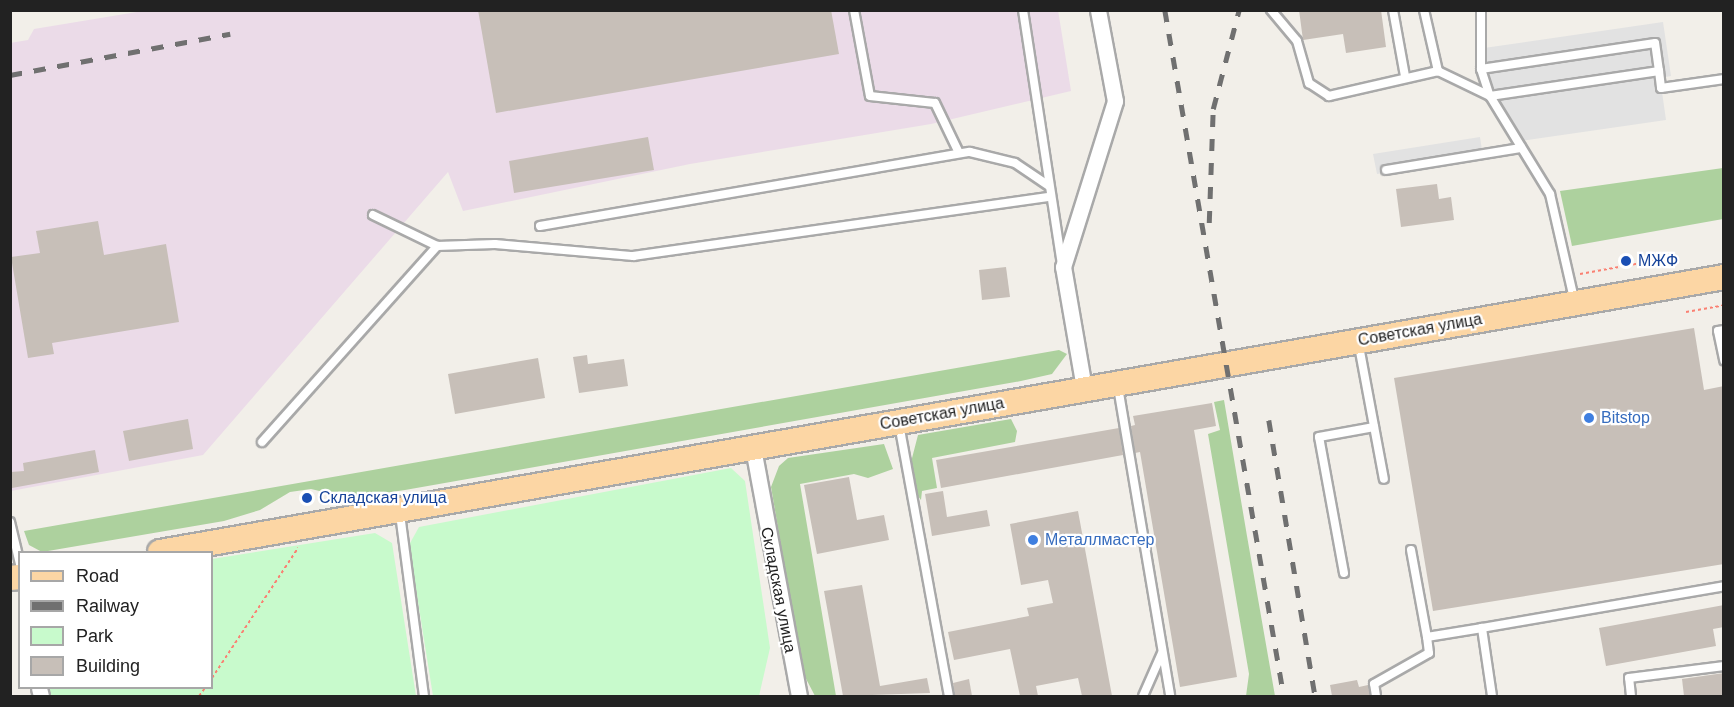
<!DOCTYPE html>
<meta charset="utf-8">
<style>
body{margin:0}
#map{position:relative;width:1734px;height:707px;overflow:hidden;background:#f2efe9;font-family:Arial,sans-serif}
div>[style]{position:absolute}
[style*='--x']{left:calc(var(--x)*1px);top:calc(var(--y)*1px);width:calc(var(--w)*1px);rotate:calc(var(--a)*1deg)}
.industrial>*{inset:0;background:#ebdbe8}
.forest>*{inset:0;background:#add19e}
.park>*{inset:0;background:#c8facc}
.parking>*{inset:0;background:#e2e2e2}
.building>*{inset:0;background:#c7bfb8}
.path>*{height:2px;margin-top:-1px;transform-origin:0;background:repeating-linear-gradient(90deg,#fa8072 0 3px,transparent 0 6px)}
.roads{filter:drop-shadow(2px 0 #a9a9a9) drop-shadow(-2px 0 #a9a9a9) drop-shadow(0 2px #a9a9a9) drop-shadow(0 -2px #a9a9a9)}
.lane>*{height:8px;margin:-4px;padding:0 4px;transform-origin:4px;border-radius:4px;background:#fff}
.street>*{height:15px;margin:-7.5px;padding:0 7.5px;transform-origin:7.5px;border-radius:7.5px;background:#fff}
.primary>*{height:24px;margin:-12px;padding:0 12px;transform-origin:12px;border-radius:12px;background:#fcd6a4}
.rail>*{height:4.5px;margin-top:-2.25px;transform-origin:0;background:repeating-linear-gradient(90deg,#707070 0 12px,transparent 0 24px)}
.dots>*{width:16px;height:16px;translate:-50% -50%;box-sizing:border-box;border:3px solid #fff;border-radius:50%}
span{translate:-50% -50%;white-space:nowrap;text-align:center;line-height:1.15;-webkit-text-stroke:4.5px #fff;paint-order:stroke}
.transit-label{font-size:16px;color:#164399}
.left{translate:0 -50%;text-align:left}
.street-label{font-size:16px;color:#222}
.shop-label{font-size:16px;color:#366cbe}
.frame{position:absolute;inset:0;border:12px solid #222;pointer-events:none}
.legend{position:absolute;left:18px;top:551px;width:195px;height:138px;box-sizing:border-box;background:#fff;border:2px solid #a7a7a7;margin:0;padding:8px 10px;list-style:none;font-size:18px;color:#222}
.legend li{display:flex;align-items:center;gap:12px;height:30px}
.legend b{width:30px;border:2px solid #a7a7a7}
</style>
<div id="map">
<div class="industrial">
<div style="clip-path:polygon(149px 10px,1058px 10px,1071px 91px,931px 124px,690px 164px,463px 211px,448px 172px,203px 455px,11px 491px,10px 43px,28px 40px,34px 29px)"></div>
</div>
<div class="forest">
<div style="clip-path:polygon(1723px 168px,1723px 219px,1572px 246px,1560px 191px)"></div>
<div style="clip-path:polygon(1059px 350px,1067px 354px,1052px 374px,1021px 381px,405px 490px,349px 498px,311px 489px,290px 492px,260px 510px,224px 521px,42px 552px,29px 545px,24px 531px)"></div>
<div style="clip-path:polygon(1224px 400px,1247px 536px,1275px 696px,1246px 696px,1249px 674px,1208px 434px,1220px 430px,1214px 402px)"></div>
<div style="clip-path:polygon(1011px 419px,1017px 431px,1015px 442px,932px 458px,937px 488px,922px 491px,921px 500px,914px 491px,911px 462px,918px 435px)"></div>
<div style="clip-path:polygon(884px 444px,893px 469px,868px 478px,854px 474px,800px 484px,836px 696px,815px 696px,803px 673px,771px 487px,779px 466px,788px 458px)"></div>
</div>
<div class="park">
<div style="clip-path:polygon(731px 468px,745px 481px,770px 648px,759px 696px,433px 696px,409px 545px,419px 527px)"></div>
<div style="clip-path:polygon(375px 533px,392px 543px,416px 696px,49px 696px,48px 688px,212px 688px,212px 559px)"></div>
</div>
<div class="parking">
<div style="clip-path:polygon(1663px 22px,1671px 76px,1660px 78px,1666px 120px,1521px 141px,1492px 94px,1484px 48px)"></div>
<div style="clip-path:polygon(1480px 137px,1483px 157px,1377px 174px,1373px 154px)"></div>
</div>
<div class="building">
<div style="clip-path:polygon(478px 10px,831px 10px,839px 54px,496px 113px)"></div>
<div style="clip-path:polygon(1299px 10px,1381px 10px,1386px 47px,1346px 53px,1343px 34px,1303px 40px)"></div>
<div style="clip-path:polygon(648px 137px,654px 170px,514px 193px,509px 161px)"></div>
<div style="clip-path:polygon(1437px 184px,1439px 199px,1451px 197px,1454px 220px,1401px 227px,1396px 189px)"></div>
<div style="clip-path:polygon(98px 221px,104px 255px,166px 244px,179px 322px,52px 343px,54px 354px,28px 358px,11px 257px,40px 253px,36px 231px)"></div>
<div style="clip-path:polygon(1006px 267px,1010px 297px,982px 300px,979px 270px)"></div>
<div style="clip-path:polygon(1694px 328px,1704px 390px,1724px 386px,1724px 564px,1433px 611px,1394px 378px)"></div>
<div style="clip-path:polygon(587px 355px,588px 364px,624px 359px,628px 386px,579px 393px,573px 357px)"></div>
<div style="clip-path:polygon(538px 358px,545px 398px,455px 414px,448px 374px)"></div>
<div style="clip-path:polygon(1212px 403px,1216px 426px,1194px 430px,1237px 677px,1180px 687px,1140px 452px,1135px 453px,1131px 426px,1135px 425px,1133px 416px)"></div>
<div style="clip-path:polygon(188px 419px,193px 449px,129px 461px,123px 431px)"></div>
<div style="clip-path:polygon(1119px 428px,1123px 455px,941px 488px,936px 460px)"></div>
<div style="clip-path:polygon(95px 450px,99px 472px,12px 488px,11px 472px,24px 471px,23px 463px)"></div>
<div style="clip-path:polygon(849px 477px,857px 520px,884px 515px,889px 540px,817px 554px,804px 485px)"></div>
<div style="clip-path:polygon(943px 491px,947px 517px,987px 510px,990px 526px,932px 536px,925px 494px)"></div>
<div style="clip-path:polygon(1078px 511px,1112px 696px,1082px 696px,1078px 678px,1036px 686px,1038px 696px,1020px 696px,1010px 649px,954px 660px,948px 632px,1029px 616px,1027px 608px,1053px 603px,1048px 580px,1021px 585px,1010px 524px)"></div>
<div style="clip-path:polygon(862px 585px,880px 686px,927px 678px,930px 693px,843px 696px,824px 591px)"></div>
<div style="clip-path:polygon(1724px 605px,1724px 627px,1713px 629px,1716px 646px,1606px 666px,1599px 628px)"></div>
<div style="clip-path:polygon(1724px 673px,1724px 696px,1684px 696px,1682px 679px)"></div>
<div style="clip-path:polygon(969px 679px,972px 696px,955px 696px,953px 683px)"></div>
<div style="clip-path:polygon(1357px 680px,1359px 687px,1368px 685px,1370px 696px,1332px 696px,1330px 685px)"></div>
</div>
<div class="path">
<div style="--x:1580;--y:274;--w:79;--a:-10.2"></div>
<div style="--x:1658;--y:260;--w:20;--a:11"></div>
<div style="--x:1686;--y:312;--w:39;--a:-10"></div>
<div style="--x:212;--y:678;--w:156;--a:-56.5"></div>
<div style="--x:199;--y:696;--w:10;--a:-53"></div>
</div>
<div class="roads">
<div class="lane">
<div style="--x:854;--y:10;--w:87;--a:79.5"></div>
<div style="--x:870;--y:96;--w:65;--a:6.1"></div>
<div style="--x:935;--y:103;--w:55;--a:64.4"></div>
<div style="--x:1023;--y:10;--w:252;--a:81.3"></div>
<div style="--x:1271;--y:10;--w:40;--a:50"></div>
<div style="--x:1297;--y:41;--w:44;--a:74.1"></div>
<div style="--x:1309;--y:83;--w:24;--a:33"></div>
<div style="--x:1329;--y:96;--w:112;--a:-12.9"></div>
<div style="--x:1438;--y:71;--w:58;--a:25.7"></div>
<div style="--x:1490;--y:96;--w:171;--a:-8.4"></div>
<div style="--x:1659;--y:71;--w:28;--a:-98"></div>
<div style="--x:1655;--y:43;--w:176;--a:171.5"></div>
<div style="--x:1393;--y:10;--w:67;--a:79.7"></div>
<div style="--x:1424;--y:10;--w:63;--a:77.1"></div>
<div style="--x:1481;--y:10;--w:59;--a:90"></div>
<div style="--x:1481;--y:69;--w:28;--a:72"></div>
<div style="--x:1490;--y:96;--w:115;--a:58.5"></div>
<div style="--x:1550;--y:194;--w:108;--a:77.1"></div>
<div style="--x:1659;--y:71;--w:17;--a:83"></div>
<div style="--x:1661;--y:88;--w:64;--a:-8.1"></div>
<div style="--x:1386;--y:170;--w:137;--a:-9.3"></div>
<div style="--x:373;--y:215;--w:71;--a:25.8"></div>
<div style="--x:437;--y:246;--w:58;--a:-2"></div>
<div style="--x:495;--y:244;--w:139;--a:5"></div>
<div style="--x:633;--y:256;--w:421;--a:-8.1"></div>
<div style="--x:540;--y:226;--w:436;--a:-9.8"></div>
<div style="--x:970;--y:152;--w:46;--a:13.7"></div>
<div style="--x:1015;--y:163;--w:40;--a:34"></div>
<div style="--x:1724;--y:330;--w:6;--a:171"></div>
<div style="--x:1718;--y:331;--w:30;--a:78"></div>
<div style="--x:1359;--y:346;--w:135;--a:79.4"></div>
<div style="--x:1118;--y:387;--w:313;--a:80.4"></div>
<div style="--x:899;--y:424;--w:277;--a:79.6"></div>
<div style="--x:262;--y:442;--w:263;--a:-48.2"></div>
<div style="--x:400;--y:514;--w:184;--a:82.5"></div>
<div style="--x:10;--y:522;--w:43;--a:76.6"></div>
<div style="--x:1411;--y:550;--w:88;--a:79.6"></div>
<div style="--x:1427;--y:637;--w:56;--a:-9.3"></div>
<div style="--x:1344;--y:573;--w:138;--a:-100.4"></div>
<div style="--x:1319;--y:437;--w:56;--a:-10.3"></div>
<div style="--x:1143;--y:696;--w:47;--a:-66.2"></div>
<div style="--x:1376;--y:696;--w:12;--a:-99"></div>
<div style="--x:1374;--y:684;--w:63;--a:-29.4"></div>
<div style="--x:1429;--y:653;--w:16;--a:-97"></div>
<div style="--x:1492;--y:696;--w:69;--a:-98.4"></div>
<div style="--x:1482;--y:628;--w:246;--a:-9.8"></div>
<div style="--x:1631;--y:696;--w:18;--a:-96"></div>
<div style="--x:1629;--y:678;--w:96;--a:-7.2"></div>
</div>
<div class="street">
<div style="--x:1084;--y:388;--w:123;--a:-99.8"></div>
<div style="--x:1063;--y:267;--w:174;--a:-72.6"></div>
<div style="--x:1115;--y:101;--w:93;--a:-100.6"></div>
<div style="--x:753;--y:448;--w:252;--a:79.5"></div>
<div style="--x:39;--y:688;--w:8;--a:76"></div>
</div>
<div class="primary">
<div style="--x:160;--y:552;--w:1588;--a:-9.97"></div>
<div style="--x:10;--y:578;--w:10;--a:-6"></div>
</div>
</div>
<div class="rail">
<div style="--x:1165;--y:10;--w:696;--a:80.16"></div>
<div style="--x:10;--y:75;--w:224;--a:-10.6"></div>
<div style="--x:1209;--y:223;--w:114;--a:-88"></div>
<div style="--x:1213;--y:109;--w:102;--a:-75.3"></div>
<div style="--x:1269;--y:420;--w:280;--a:80.5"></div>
</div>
<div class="dots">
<div style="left:1626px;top:261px;background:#1a4fb4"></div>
<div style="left:1589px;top:418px;background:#3f7fe0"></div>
<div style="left:307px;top:498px;background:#1a4fb4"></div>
<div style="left:1033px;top:540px;background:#3f7fe0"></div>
</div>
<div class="transit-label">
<span class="left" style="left:1638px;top:261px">МЖФ</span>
<span class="left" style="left:319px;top:498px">Складская улица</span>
</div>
<div class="street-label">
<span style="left:1420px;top:330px;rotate:-10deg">Советская улица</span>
<span style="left:942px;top:414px;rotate:-10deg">Советская улица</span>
<span style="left:778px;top:590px;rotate:79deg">Складская улица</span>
</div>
<div class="shop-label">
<span class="left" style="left:1601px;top:418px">Bitstop</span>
<span class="left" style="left:1045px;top:540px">Металлмастер</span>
</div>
<div class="frame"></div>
<ul class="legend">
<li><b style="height:8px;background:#fcd6a4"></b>Road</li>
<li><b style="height:8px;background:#707070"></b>Railway</li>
<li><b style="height:16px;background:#c8facc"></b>Park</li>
<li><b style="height:16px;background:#c7bfb8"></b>Building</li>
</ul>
</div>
